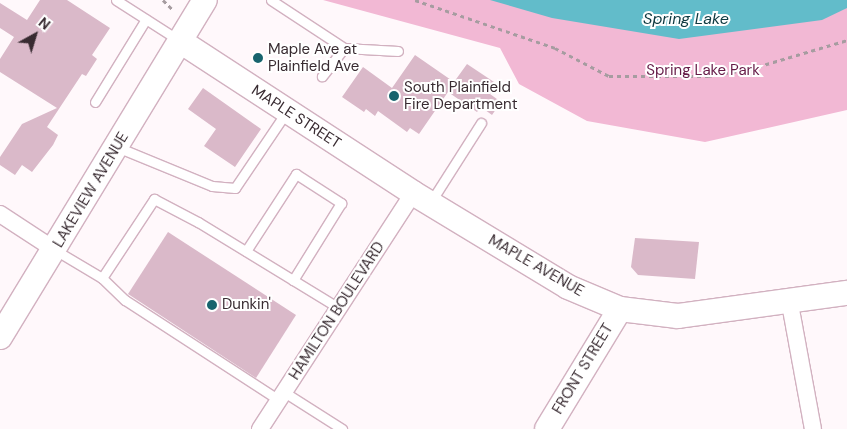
<!DOCTYPE html>
<style>
body{margin:0}
#map{position:relative;width:847px;height:429px;overflow:hidden;background:#fff8fb;font-family:"DM Sans",sans-serif}
div>[style]{position:absolute}
[style*='--x']{left:calc(var(--x)*1px);top:calc(var(--y)*1px);width:calc(var(--w)*1px);rotate:calc(var(--a)*1deg)}
.green>*{inset:0;background:#f2b8d4}
.water>*{inset:0;background:#62bcca}
.building>*{inset:0;background:#dab9c9}
.path>*{height:3px;margin-top:-1.5px;transform-origin:0;background:repeating-linear-gradient(90deg,#a69ca0 0 4px,transparent 0 8px)}
.roads{filter:drop-shadow(1px 0 #d2b1c0) drop-shadow(-1px 0 #d2b1c0) drop-shadow(0 1px #d2b1c0) drop-shadow(0 -1px #d2b1c0)}
.lane>*{height:9px;margin:-4.5px;padding:0 4.5px;transform-origin:4.5px;border-radius:4.5px;background:#fff}
.street>*{height:16px;margin:-8px;padding:0 8px;transform-origin:8px;border-radius:8px;background:#fff}
.secondary>*{height:24px;margin:-12px;padding:0 12px;transform-origin:12px;border-radius:12px;background:#fff}
.dots>*{width:14px;height:14px;translate:-50% -50%;box-sizing:border-box;border:2px solid #fff;border-radius:50%}
span{translate:-50% -50%;white-space:nowrap;text-align:center;line-height:1.15;-webkit-text-stroke:4px #fff;paint-order:stroke}
.poi-label{font-size:15px;color:#382b31}
.left{translate:0 -50%;text-align:left}
.park-label{font-size:15px;color:#651a47}
.street-label{font-size:15px;color:#382b31}
.water-label{font-size:16px;color:#0f3a41;font-style:italic}
.north{position:absolute;left:10px;top:10px;width:50px;height:50px;-webkit-text-stroke:4px #fff;paint-order:stroke;rotate:39deg;font-size:14px;font-weight:700;line-height:20px;text-align:center;color:#382b31}
.north::after{content:'';display:block;margin:auto;width:18px;height:22px;background:#382b31;clip-path:polygon(50% 0,100% 100%,50% 72%,0 100%)}
</style>
<div id="map">
<div class="green">
<div style="clip-path:polygon(323px 0,847px 0,847px 110px,705px 142px,587px 121px,519px 84px,500px 48px)"></div>
</div>
<div class="water">
<div style="clip-path:polygon(490px 0,847px 0,847px 8px,822px 20px,679px 39px,552px 18px)"></div>
</div>
<div class="building">
<div style="clip-path:polygon(40px 0,67px 0,110px 28px,92px 55px,97px 59px,86px 76px,82px 74px,47px 127px,58px 135px,53px 145px,32px 172px,22px 165px,15px 175px,0 165px,0 157px,22px 124px,57px 108px,0 72px,0 59px,14px 37px,0 28px,0 3px,27px 20px)"></div>
<div style="clip-path:polygon(415px 55px,454px 82px,467px 64px,497px 84px,490px 94px,501px 102px,492px 115px,481px 107px,477px 112px,448px 92px,419px 134px,410px 128px,407px 132px,378px 111px,375px 116px,366px 109px,364px 112px,342px 97px,363px 67px,392px 88px)"></div>
<div style="clip-path:polygon(203px 88px,261px 129px,235px 167px,204px 146px,216px 129px,188px 109px)"></div>
<div style="clip-path:polygon(168px 232px,296px 315px,256px 378px,128px 294px)"></div>
<div style="clip-path:polygon(635px 238px,699px 242px,695px 279px,638px 275px,631px 267px)"></div>
</div>
<div class="path">
<div style="--x:163;--y:0;--w:16;--a:45"></div>
<div style="--x:415;--y:0;--w:148;--a:18.9"></div>
<div style="--x:555;--y:48;--w:61;--a:27.4"></div>
<div style="--x:609;--y:76;--w:99;--a:0"></div>
<div style="--x:708;--y:76;--w:43;--a:-9.5"></div>
<div style="--x:750;--y:69;--w:101;--a:-16.6"></div>
</div>
<div class="roads">
<div class="lane">
<div style="--x:116;--y:0;--w:76;--a:32.6"></div>
<div style="--x:271;--y:0;--w:87;--a:33.3"></div>
<div style="--x:344;--y:48;--w:36;--a:128"></div>
<div style="--x:344;--y:48;--w:54;--a:3.2"></div>
<div style="--x:95;--y:102;--w:97;--a:-58.4"></div>
<div style="--x:117;--y:147;--w:103;--a:22.3"></div>
<div style="--x:212;--y:186;--w:23;--a:5"></div>
<div style="--x:235;--y:188;--w:93;--a:-56"></div>
<div style="--x:430;--y:203;--w:95;--a:-57.5"></div>
<div style="--x:55;--y:250;--w:55;--a:30.8"></div>
<div style="--x:102;--y:278;--w:95;--a:-56.6"></div>
<div style="--x:154;--y:199;--w:50;--a:27.6"></div>
<div style="--x:198;--y:222;--w:165;--a:31.4"></div>
<div style="--x:246;--y:251;--w:92;--a:-57"></div>
<div style="--x:296;--y:174;--w:54;--a:32.8"></div>
<div style="--x:341;--y:203;--w:91;--a:121.9"></div>
<div style="--x:102;--y:278;--w:32;--a:44"></div>
<div style="--x:125;--y:300;--w:184;--a:33"></div>
<div style="--x:284;--y:392;--w:69;--a:32.5"></div>
</div>
<div class="street">
<div style="--x:0;--y:214;--w:66;--a:33.2"></div>
<div style="--x:790;--y:304;--w:127;--a:79.6"></div>
<div style="--x:260;--y:429;--w:281;--a:-57"></div>
</div>
<div class="secondary">
<div style="--x:180;--y:41;--w:278;--a:33.1"></div>
<div style="--x:413;--y:193;--w:181;--a:31.2"></div>
<div style="--x:568;--y:287;--w:56;--a:22.9"></div>
<div style="--x:620;--y:309;--w:58;--a:6.9"></div>
<div style="--x:678;--y:316;--w:171;--a:-7.8"></div>
<div style="--x:0;--y:337;--w:394;--a:-58.7"></div>
<div style="--x:547;--y:429;--w:140;--a:-58.7"></div>
</div>
</div>
<div class="dots">
<div style="left:258px;top:58px;background:#18646e"></div>
<div style="left:394px;top:96px;background:#18646e"></div>
<div style="left:212px;top:305px;background:#18646e"></div>
</div>
<div class="poi-label">
<span class="left" style="left:268px;top:58px">Maple Ave at<br>Plainfield Ave</span>
<span class="left" style="left:404px;top:96px">South Plainfield<br>Fire Department</span>
<span class="left" style="left:222px;top:305px">Dunkin'</span>
</div>
<div class="park-label">
<span style="left:703px;top:71px">Spring Lake Park</span>
</div>
<div class="street-label">
<span style="left:296px;top:117px;rotate:33deg">MAPLE STREET</span>
<span style="left:91px;top:190px;rotate:-59deg">LAKEVIEW AVENUE</span>
<span style="left:536px;top:266px;rotate:30deg">MAPLE AVENUE</span>
<span style="left:337px;top:311px;rotate:-57deg">HAMILTON BOULEVARD</span>
<span style="left:583px;top:369px;rotate:-59deg">FRONT STREET</span>
</div>
<div class="water-label">
<span style="left:686px;top:19px">Spring Lake</span>
</div>
<div class="north">N</div>
</div>
